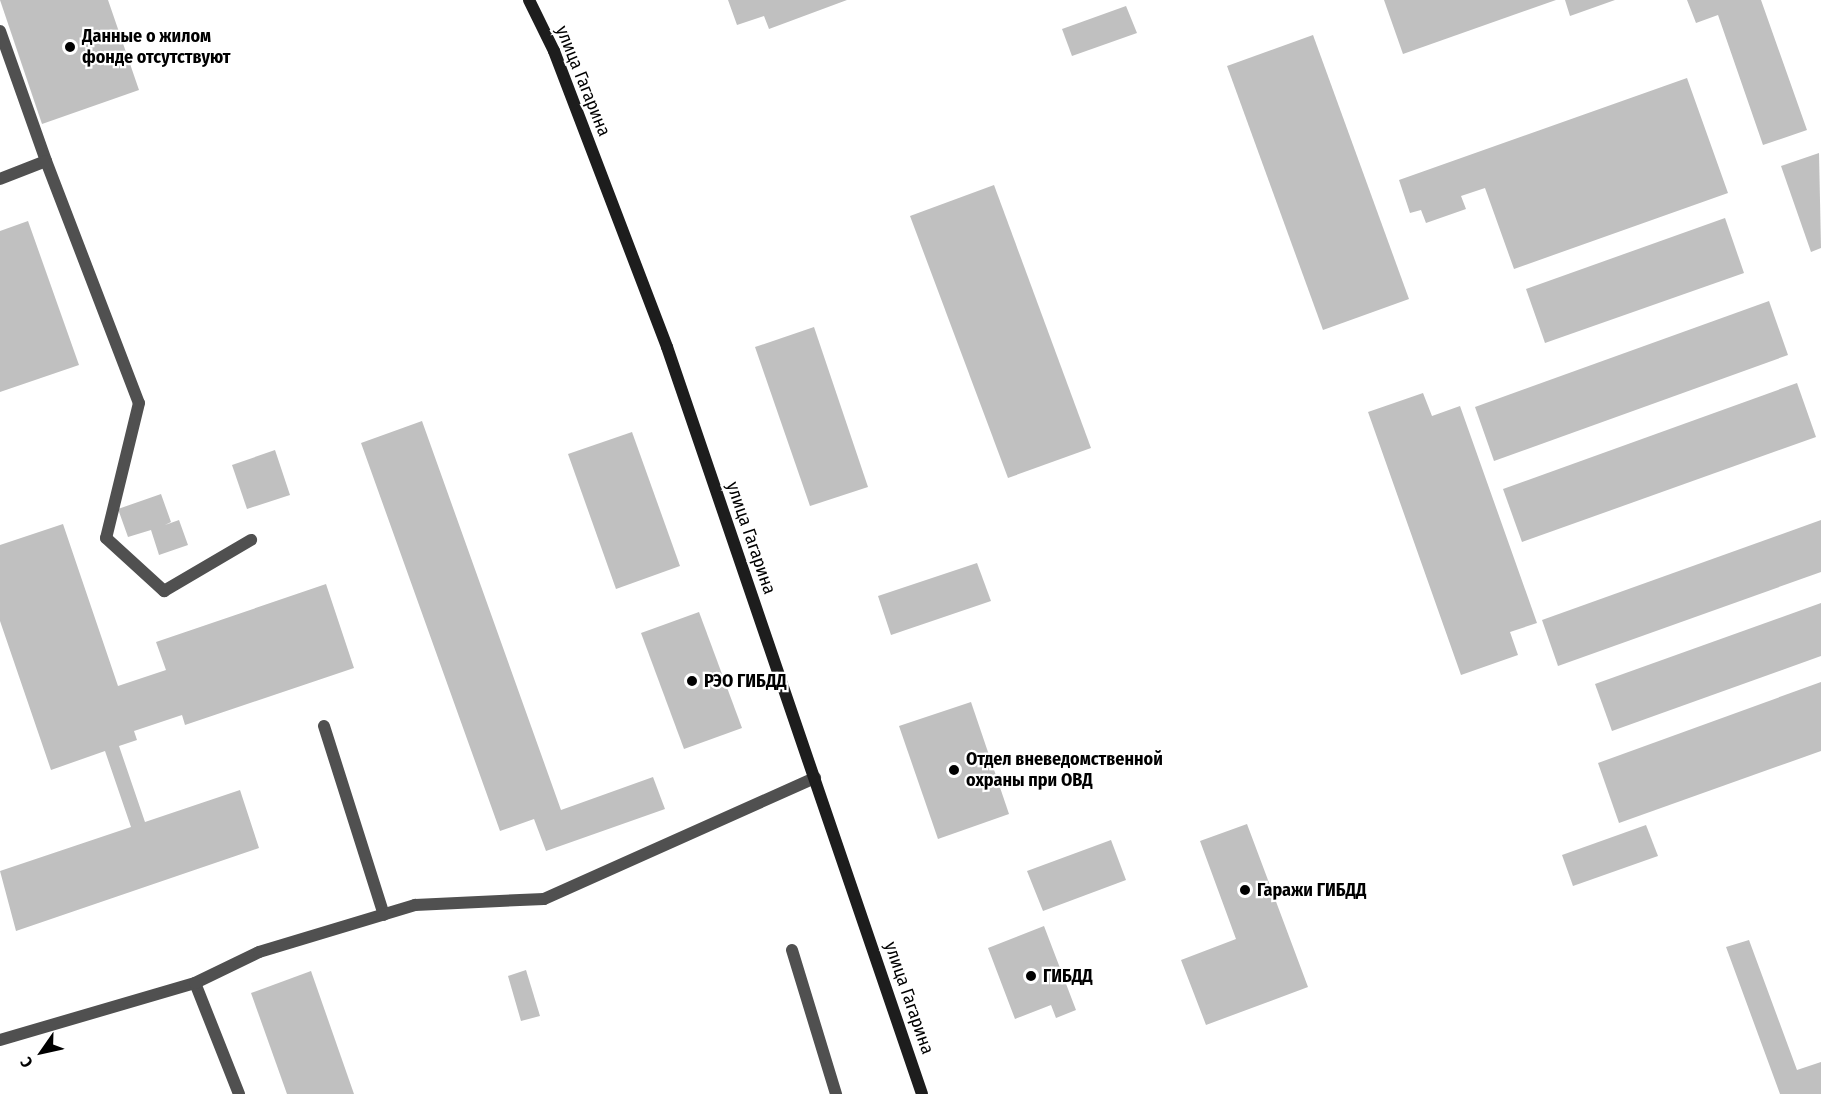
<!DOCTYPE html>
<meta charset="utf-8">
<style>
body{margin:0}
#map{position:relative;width:1821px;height:1094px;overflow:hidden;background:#fff;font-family:"Fira Sans Condensed",sans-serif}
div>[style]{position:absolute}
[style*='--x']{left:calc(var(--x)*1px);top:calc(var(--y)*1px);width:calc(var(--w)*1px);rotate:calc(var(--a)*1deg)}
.building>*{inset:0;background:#c0c0c0}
.lane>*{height:12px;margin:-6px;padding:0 6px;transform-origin:6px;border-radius:6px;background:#505050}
.secondary>*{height:12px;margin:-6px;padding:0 6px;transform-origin:6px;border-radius:6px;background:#1d1d1d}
.dots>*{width:16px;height:16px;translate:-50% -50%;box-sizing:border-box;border:3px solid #fff;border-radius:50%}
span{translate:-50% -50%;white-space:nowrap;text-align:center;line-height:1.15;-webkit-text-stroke:4.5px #fff;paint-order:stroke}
.poi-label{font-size:18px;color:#000;font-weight:700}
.left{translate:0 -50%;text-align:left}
.street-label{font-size:18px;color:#000}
.north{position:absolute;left:12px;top:1022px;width:60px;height:60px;-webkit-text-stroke:4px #fff;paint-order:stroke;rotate:236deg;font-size:16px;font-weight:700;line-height:24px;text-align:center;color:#000}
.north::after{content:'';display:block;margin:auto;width:21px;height:27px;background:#000;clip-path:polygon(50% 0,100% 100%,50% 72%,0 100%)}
</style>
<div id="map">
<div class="building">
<div style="clip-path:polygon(0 0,108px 0,139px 90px,42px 124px)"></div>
<div style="clip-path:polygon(728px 0,847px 0,769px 29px,764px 16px,737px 25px)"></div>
<div style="clip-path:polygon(1384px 0,1556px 0,1403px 54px)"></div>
<div style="clip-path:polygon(1565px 0,1615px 0,1570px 16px)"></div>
<div style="clip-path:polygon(1687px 0,1761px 0,1807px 130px,1763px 145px,1718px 15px,1696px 23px)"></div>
<div style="clip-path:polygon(1126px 6px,1137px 33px,1072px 56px,1062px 29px)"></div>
<div style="clip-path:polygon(1313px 35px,1409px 299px,1323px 330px,1227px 66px)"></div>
<div style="clip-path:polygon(1687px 78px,1728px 193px,1514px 269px,1485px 188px,1461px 196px,1466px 209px,1426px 223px,1421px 210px,1410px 213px,1399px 180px)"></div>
<div style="clip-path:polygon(1819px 153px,1821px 248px,1811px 252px,1781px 166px)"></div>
<div style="clip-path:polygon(994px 185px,1091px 448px,1008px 478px,910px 216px)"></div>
<div style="clip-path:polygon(1725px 218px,1744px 273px,1545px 343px,1526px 289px)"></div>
<div style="clip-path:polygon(28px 221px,79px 365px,0 392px,0 231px)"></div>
<div style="clip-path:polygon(1769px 301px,1788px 355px,1494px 461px,1475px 407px)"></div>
<div style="clip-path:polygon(814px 327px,868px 487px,810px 506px,755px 347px)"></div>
<div style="clip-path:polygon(1797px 383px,1816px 437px,1522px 542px,1503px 489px)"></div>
<div style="clip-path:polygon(1423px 393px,1432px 416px,1460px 406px,1537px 623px,1510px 632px,1518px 655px,1461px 675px,1368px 412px)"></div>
<div style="clip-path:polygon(422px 421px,561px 810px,653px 777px,665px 809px,546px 851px,534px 819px,500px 831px,361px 443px)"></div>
<div style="clip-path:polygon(632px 432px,680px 566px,616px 589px,568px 454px)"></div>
<div style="clip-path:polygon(275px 450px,290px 495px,247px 509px,232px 465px)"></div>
<div style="clip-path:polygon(161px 494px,171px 522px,165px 525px,179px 520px,188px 545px,159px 555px,151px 530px,128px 537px,118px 509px)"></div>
<div style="clip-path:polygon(1821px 520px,1821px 572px,1558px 666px,1542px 620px)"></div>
<div style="clip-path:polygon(63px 524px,118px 686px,166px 670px,156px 642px,326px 584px,354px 668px,185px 725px,182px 715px,134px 731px,137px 740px,119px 746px,145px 822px,240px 790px,259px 848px,16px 931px,0 871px,131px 827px,105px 751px,51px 770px,0 621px,0 545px)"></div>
<div style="clip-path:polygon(977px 563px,991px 601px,891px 635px,878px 596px)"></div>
<div style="clip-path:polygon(1821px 603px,1821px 656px,1612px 731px,1595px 684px)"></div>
<div style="clip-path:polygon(699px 612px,742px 728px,684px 749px,641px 633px)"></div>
<div style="clip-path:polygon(1821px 682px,1821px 751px,1619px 823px,1598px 763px)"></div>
<div style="clip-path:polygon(971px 702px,1009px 814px,938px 839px,899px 726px)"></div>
<div style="clip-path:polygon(1247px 824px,1308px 987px,1206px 1025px,1181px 960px,1236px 939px,1200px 841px)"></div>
<div style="clip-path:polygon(1646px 825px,1658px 856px,1573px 886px,1562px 855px)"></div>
<div style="clip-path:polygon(1111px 840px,1126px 880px,1043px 911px,1027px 871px)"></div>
<div style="clip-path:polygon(1044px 926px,1076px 1010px,1056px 1018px,1051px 1005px,1015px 1019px,988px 948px)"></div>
<div style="clip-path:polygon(1749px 940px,1797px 1070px,1821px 1062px,1821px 1094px,1780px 1094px,1726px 947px)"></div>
<div style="clip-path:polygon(526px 970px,540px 1016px,521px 1021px,508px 976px)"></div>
<div style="clip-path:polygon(311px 971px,354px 1094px,287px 1094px,251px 993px)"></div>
</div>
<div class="lane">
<div style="--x:0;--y:31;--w:138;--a:70.5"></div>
<div style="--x:0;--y:179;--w:49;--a:-21.4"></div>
<div style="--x:46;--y:161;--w:259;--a:69"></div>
<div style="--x:139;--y:403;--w:139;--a:103.7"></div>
<div style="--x:106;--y:538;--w:79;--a:42.4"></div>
<div style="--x:164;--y:591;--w:101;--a:-30.4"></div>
<div style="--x:324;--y:726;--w:198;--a:72.4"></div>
<div style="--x:792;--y:950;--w:151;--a:73"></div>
<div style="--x:0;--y:1040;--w:203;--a:-16.3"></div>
<div style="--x:239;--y:1094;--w:119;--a:-111.6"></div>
<div style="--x:195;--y:983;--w:71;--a:-25.8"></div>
<div style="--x:259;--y:952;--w:163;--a:-16.8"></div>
<div style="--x:415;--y:905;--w:129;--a:-2.7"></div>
<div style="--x:544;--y:899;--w:297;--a:-24.1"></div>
</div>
<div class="secondary">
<div style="--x:529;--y:0;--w:57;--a:63.9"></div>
<div style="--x:554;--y:51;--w:317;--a:69.1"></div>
<div style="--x:667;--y:347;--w:789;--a:71.15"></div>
</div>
<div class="dots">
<div style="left:70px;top:47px;background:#000"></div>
<div style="left:692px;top:681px;background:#000"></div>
<div style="left:954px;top:770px;background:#000"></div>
<div style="left:1245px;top:890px;background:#000"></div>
<div style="left:1031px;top:976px;background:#000"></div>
</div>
<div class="poi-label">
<span class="left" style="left:82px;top:47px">Данные о жилом<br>фонде отсутствуют</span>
<span class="left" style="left:704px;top:681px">РЭО ГИБДД</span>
<span class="left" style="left:966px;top:770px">Отдел вневедомственной<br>охраны при ОВД</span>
<span class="left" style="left:1257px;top:890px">Гаражи ГИБДД</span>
<span class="left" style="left:1043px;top:976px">ГИБДД</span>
</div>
<div class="street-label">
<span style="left:583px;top:81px;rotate:68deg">улица Гагарина</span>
<span style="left:751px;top:538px;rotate:71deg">улица Гагарина</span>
<span style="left:909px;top:998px;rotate:71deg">улица Гагарина</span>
</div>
<div class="north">С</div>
</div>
